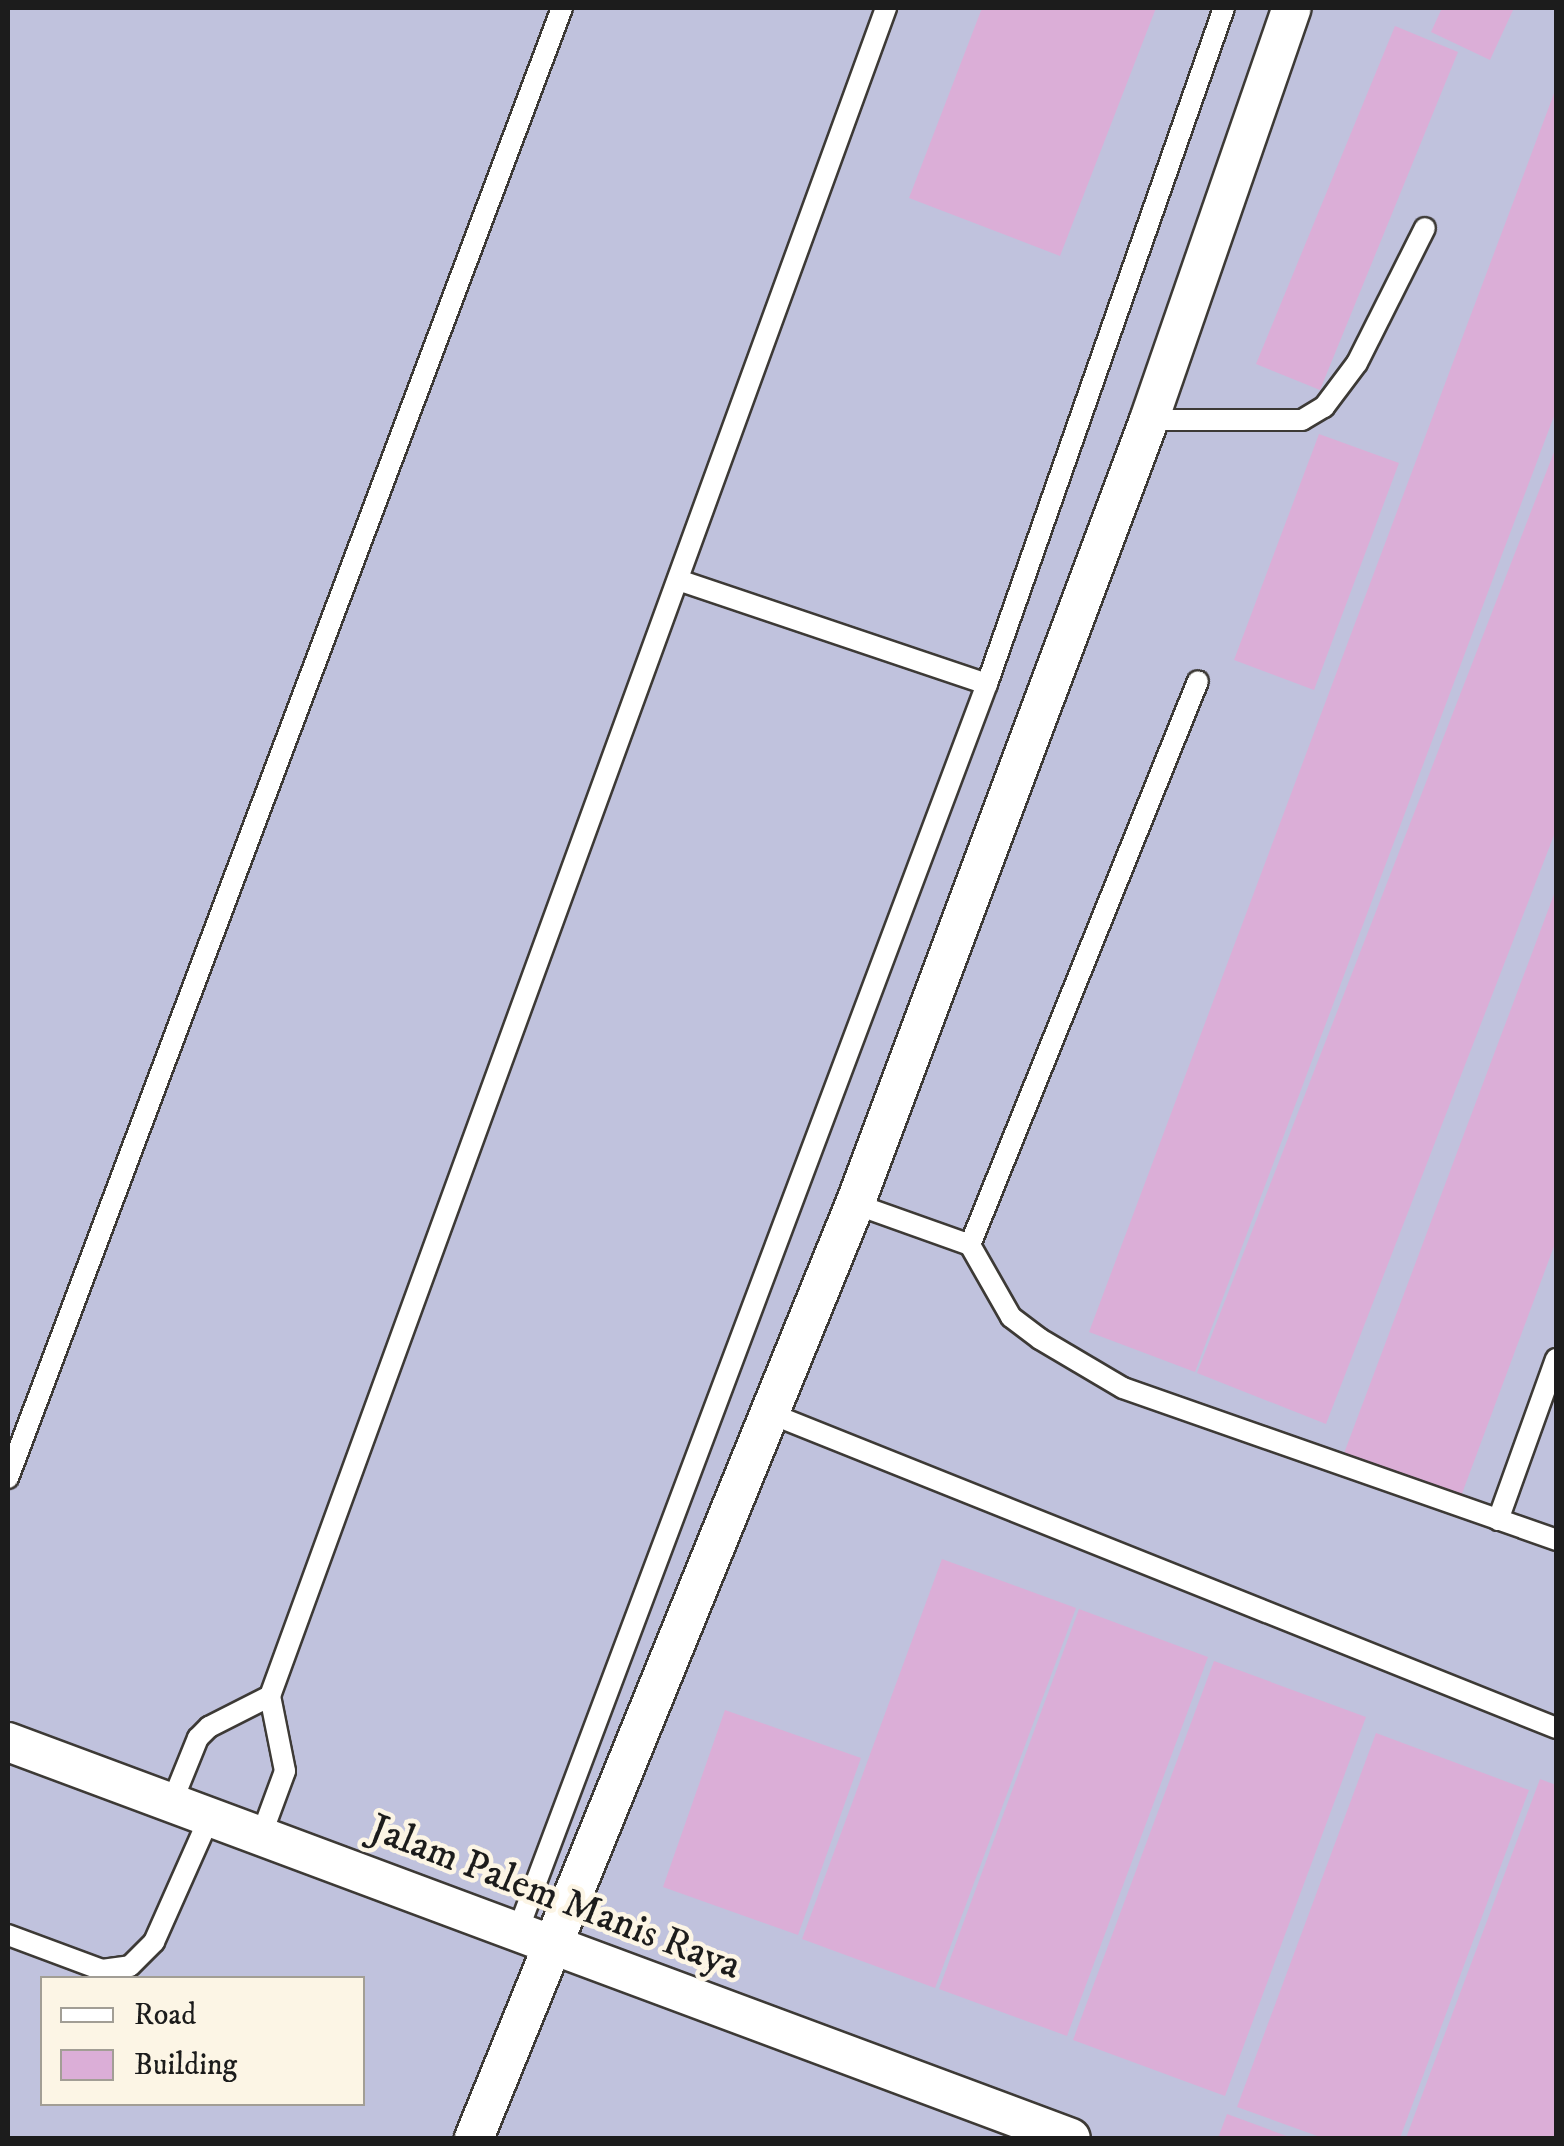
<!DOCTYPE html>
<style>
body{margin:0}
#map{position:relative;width:1564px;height:2146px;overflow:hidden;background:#f6e4ca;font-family:"IM FELL DW Pica",serif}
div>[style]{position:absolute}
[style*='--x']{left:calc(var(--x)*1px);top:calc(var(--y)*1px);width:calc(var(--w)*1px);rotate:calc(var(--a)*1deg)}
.industrial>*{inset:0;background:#c0c2dd}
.building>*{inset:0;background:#dbaed7}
.roads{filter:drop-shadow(2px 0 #3d3a36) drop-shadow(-2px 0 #3d3a36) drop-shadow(0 2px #3d3a36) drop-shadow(0 -2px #3d3a36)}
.service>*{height:20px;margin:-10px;padding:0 10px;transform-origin:10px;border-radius:10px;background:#fff}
.minor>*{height:38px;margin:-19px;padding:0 19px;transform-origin:19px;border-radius:19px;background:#fff}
span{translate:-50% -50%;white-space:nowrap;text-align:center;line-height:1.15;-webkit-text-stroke:9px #fcf5e5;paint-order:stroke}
.street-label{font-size:40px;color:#1c1c1c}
.frame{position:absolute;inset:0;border:10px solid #1c1c1c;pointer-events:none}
.legend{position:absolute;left:40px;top:1976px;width:325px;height:130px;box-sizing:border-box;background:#fcf5e5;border:2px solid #a29e95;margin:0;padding:12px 18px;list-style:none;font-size:30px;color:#1c1c1c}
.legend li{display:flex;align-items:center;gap:20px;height:50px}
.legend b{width:50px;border:2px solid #a29e95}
</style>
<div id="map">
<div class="industrial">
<div style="clip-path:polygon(evenodd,8px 8px,1556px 8px,1556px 2138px,8px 2138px,8px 8px,42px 1978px,362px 1978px,362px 2104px,42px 2104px,42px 1978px)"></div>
</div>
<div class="building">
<div style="clip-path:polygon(982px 8px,1156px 8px,1060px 256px,909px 198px)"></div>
<div style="clip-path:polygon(1442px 8px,1514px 8px,1490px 60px,1431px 32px)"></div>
<div style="clip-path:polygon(1395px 26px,1458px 52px,1320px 390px,1256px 364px)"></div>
<div style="clip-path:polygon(1556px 88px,1556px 411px,1195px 1372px,1089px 1332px)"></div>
<div style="clip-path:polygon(1319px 434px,1399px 463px,1314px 690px,1234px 660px)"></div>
<div style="clip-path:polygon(1556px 447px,1556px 830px,1326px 1424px,1197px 1373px)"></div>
<div style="clip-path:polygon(1556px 889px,1556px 1241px,1460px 1499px,1343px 1456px)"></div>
<div style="clip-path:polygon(942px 1559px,1076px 1608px,935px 1988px,802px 1939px)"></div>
<div style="clip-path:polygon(1079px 1609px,1208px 1657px,1067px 2036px,939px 1989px)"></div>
<div style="clip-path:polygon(1214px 1661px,1366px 1717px,1225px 2096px,1073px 2040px)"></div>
<div style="clip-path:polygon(725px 1710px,861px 1758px,798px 1935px,663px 1887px)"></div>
<div style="clip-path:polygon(1376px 1733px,1529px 1790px,1400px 2138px,1323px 2138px,1237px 2107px)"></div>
<div style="clip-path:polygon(1540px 1779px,1556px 1785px,1556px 2138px,1406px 2138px)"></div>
<div style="clip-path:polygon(1227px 2114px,1292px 2138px,1218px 2138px)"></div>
</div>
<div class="roads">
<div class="service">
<div style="--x:1149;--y:420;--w:153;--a:0"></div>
<div style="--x:1302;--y:420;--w:26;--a:-31"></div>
<div style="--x:1324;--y:407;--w:55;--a:-53.1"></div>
<div style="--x:1357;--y:363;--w:151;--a:-63.3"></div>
<div style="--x:678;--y:580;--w:326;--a:18.6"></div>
<div style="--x:855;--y:1204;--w:122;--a:19.6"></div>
<div style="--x:970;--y:1245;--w:608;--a:-67.99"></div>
<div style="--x:970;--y:1245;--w:83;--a:60.3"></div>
<div style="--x:1011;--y:1317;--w:36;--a:37"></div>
<div style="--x:1040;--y:1339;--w:96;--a:30.6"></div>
<div style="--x:1123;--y:1388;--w:459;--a:19.3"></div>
<div style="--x:769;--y:1413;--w:848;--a:21.81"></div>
<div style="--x:8;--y:1478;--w:1571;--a:-69.35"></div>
<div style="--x:1498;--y:1520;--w:171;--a:-70.2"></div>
<div style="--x:172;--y:1802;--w:69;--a:-67.9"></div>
<div style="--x:198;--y:1738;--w:16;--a:-45"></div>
<div style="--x:209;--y:1727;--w:68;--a:-26.9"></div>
<div style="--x:261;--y:1836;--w:69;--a:-69.7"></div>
<div style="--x:285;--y:1771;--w:76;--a:-101.3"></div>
<div style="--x:270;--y:1696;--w:1797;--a:-69.95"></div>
<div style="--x:517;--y:1933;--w:1335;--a:-69.38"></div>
<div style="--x:987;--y:684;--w:716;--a:-70.68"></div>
<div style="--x:8;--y:1935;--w:100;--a:20.4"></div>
<div style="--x:102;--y:1970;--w:28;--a:-8"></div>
<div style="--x:130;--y:1966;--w:34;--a:-45"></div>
<div style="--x:154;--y:1942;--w:138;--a:-66"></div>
</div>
<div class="minor">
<div style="--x:8;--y:1742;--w:1134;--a:20.43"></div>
<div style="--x:474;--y:2138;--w:1009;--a:-67.81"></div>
<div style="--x:855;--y:1204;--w:837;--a:-69.44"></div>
<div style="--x:1149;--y:420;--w:436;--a:-70.9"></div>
</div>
</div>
<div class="street-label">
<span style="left:555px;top:1898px;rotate:21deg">Jalam Palem Manis Raya</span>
</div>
<div class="frame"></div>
<ul class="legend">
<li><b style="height:12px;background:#fff"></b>Road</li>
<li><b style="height:28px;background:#dbaed7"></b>Building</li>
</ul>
</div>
